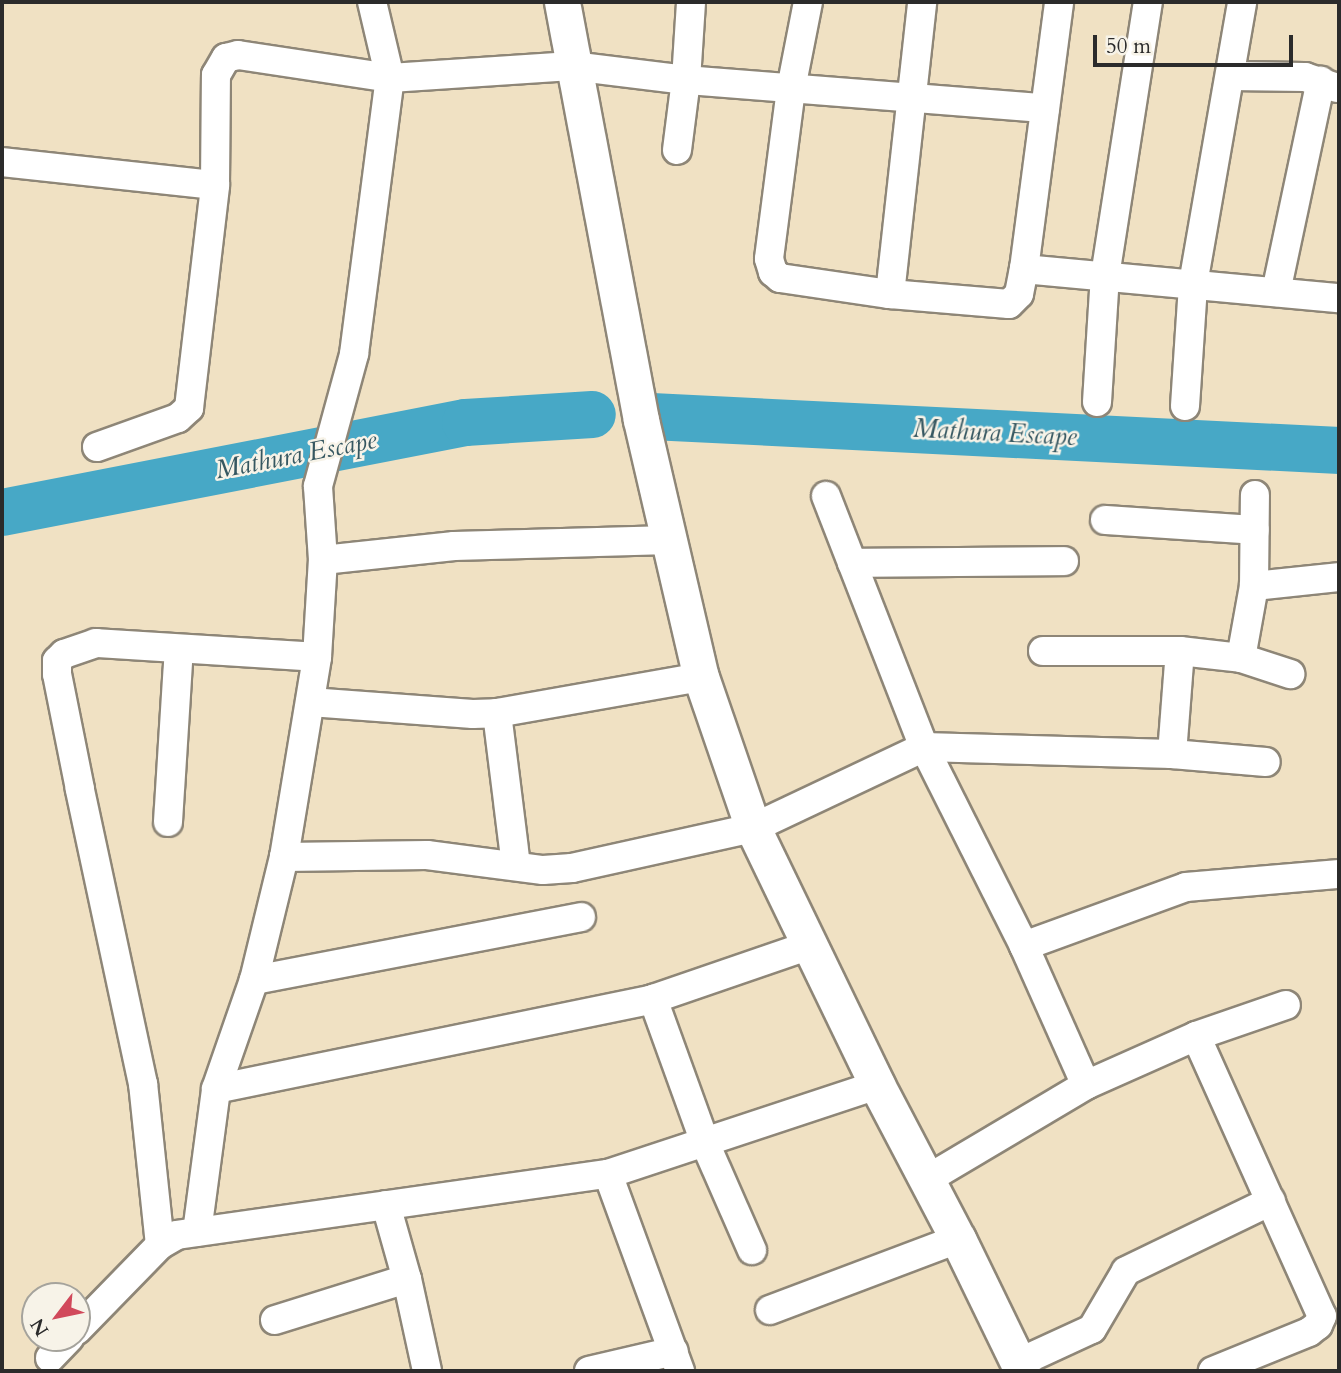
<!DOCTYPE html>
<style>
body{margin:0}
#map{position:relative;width:1341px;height:1373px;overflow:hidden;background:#f0e1c3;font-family:Cardo,serif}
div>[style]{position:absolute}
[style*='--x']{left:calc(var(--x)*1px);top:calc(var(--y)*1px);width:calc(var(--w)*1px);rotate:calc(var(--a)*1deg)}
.river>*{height:47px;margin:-23.5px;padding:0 23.5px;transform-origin:23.5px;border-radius:23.5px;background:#47a8c6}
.roads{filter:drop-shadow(2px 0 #8e8677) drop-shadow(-2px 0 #8e8677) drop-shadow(0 2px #8e8677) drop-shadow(0 -2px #8e8677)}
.minor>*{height:28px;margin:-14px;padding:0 14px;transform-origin:14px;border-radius:14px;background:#fff}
.tertiary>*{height:35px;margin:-17.5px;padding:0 17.5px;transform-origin:17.5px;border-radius:17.5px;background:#fff}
span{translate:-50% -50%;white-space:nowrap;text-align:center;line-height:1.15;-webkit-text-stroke:5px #f7f3e8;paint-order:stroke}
.water-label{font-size:26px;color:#355761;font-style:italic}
.frame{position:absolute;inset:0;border:4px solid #2b2b2b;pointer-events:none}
.north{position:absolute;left:21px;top:1282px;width:70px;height:70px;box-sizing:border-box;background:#f7f3e8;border:2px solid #a5a39c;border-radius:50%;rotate:238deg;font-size:19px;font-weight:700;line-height:28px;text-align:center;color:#2b2b2b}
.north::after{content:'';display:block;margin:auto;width:24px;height:32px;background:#d1495b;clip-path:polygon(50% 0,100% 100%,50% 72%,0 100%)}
.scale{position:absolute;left:1093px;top:35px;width:200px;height:32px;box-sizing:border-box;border:4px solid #2b2b2b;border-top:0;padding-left:9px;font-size:21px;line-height:24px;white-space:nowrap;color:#2b2b2b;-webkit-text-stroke:5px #f7f3e8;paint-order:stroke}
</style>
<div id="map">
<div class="river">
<div style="--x:651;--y:416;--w:689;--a:2.83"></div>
<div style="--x:2;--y:512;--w:472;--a:-11"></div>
<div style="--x:465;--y:422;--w:127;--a:-3.6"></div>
</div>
<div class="roads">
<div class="minor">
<div style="--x:808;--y:2;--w:89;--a:101.1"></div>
<div style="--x:791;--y:89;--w:171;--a:97.4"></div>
<div style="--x:769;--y:259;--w:14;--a:73"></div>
<div style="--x:773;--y:272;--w:9;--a:41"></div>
<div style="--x:780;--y:278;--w:111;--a:8.3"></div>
<div style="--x:890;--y:294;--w:119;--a:4.8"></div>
<div style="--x:1009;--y:304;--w:14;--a:-45"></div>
<div style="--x:1019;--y:294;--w:25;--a:-79"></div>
<div style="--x:1024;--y:269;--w:269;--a:-82.5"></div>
<div style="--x:1230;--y:76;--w:75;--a:0.8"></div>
<div style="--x:1305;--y:77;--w:34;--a:19"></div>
<div style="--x:677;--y:150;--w:71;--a:-82.7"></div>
<div style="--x:686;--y:80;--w:78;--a:-86.3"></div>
<div style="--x:2;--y:162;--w:214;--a:6.2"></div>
<div style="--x:1024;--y:269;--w:316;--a:5.3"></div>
<div style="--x:1276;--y:292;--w:216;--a:-78"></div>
<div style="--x:890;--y:294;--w:294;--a:-83.7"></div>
<div style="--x:1097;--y:402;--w:126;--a:-86.4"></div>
<div style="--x:1105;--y:276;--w:277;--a:-81.1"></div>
<div style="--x:1185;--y:406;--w:122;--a:-86.2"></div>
<div style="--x:1193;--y:284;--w:286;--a:-80.1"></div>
<div style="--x:97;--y:447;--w:86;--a:-19.7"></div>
<div style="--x:178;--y:418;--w:15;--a:-42"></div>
<div style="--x:189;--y:408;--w:225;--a:-83.3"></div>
<div style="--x:215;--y:185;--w:110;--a:-89.5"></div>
<div style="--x:216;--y:75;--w:20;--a:-60"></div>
<div style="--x:226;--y:58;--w:12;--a:-14"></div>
<div style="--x:238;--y:55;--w:154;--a:8.6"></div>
<div style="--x:390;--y:78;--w:182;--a:-3.8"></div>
<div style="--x:572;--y:66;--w:115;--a:7"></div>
<div style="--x:686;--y:80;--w:360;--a:4.5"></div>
<div style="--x:826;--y:496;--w:269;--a:68.7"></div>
<div style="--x:924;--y:747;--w:223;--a:63.3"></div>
<div style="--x:1024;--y:946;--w:152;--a:66"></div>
<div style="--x:1105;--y:520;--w:150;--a:3.8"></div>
<div style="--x:323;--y:560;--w:132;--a:-6.1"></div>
<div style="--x:454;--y:546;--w:216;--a:-1.6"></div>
<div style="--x:852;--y:563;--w:212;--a:-0.5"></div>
<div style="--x:1254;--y:586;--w:85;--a:-6"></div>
<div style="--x:1043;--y:651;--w:137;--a:0"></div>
<div style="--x:1180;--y:651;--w:61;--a:6.5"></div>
<div style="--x:1241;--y:658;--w:52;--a:18.1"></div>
<div style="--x:1241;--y:658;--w:73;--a:-79.8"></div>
<div style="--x:1254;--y:586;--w:91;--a:-89.4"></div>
<div style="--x:310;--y:702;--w:163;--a:4.2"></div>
<div style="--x:473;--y:714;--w:24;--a:-2"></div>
<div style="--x:497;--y:713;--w:207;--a:-10"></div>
<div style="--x:497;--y:713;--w:153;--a:82.9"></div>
<div style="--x:1172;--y:754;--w:103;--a:-85.6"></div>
<div style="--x:168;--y:822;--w:173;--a:-86.4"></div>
<div style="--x:284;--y:857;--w:143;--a:-0.8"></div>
<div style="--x:427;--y:855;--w:117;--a:7.4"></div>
<div style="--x:543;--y:870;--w:29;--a:-4"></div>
<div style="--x:572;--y:868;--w:185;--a:-12.5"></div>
<div style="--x:753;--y:828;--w:189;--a:-25.3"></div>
<div style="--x:924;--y:747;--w:248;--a:1.6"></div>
<div style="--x:1172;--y:754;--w:94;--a:4.9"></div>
<div style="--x:1024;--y:946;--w:172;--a:-20"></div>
<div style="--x:1186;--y:887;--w:154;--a:-4.9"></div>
<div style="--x:254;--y:980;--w:333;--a:-10.9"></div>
<div style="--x:653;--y:999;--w:153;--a:70.1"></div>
<div style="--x:705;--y:1143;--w:117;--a:66.3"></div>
<div style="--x:1196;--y:1036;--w:307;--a:65.8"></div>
<div style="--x:1322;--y:1316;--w:10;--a:114"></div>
<div style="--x:1318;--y:1325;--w:11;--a:142"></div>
<div style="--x:1309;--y:1332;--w:104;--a:157.9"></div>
<div style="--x:216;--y:1089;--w:446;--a:-11.6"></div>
<div style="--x:653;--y:999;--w:166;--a:-19"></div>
<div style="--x:608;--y:1174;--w:210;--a:69.9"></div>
<div style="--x:926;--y:1180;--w:186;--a:-30.7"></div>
<div style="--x:1086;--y:1085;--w:120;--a:-24"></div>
<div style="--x:1196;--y:1036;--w:95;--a:-19"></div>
<div style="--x:386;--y:1205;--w:77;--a:74.2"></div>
<div style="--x:407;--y:1279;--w:94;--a:77.7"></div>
<div style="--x:197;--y:1232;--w:144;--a:-82.4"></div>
<div style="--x:216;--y:1089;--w:115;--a:-70.8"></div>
<div style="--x:254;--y:980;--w:127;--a:-76.3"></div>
<div style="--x:284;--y:857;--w:203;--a:-80.6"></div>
<div style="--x:317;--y:657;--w:97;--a:-86.5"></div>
<div style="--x:323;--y:560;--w:74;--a:-93.9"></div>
<div style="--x:318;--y:486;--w:137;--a:-74.7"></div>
<div style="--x:354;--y:354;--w:278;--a:-82.6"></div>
<div style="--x:390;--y:78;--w:78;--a:-103.3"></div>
<div style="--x:160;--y:1245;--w:162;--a:-96"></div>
<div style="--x:143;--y:1084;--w:302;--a:-102.1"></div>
<div style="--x:80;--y:789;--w:117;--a:-101.3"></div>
<div style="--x:57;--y:674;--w:13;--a:-90"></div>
<div style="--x:57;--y:661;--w:10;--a:-45"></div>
<div style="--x:64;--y:654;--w:34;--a:-19"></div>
<div style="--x:96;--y:643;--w:221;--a:3.6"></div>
<div style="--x:770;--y:1310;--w:201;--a:-20.7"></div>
<div style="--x:275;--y:1320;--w:138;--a:-17.3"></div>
<div style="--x:77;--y:1330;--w:119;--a:-45.7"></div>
<div style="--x:160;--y:1245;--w:20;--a:-30"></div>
<div style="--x:177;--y:1235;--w:435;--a:-8.1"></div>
<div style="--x:608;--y:1174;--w:283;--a:-18.3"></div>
<div style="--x:50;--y:1358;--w:28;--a:-46"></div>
<div style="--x:1018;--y:1363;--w:81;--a:-24.7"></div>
<div style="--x:1092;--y:1329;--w:67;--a:-59.6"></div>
<div style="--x:1126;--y:1271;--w:161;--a:-25.8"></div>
<div style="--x:589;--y:1371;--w:87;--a:-13.2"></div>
</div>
<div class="tertiary">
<div style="--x:562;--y:2;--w:425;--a:79.3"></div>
<div style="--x:641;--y:420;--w:264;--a:76.9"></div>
<div style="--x:701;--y:677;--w:160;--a:71"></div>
<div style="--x:753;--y:828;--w:285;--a:64.2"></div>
<div style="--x:877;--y:1085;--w:174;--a:62.3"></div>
<div style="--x:958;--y:1239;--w:147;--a:64.1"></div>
</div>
</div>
<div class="water-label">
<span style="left:995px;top:433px;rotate:3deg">Mathura Escape</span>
<span style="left:296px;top:455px;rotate:-11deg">Mathura Escape</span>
</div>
<div class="frame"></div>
<div class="north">N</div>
<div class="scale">50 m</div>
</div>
